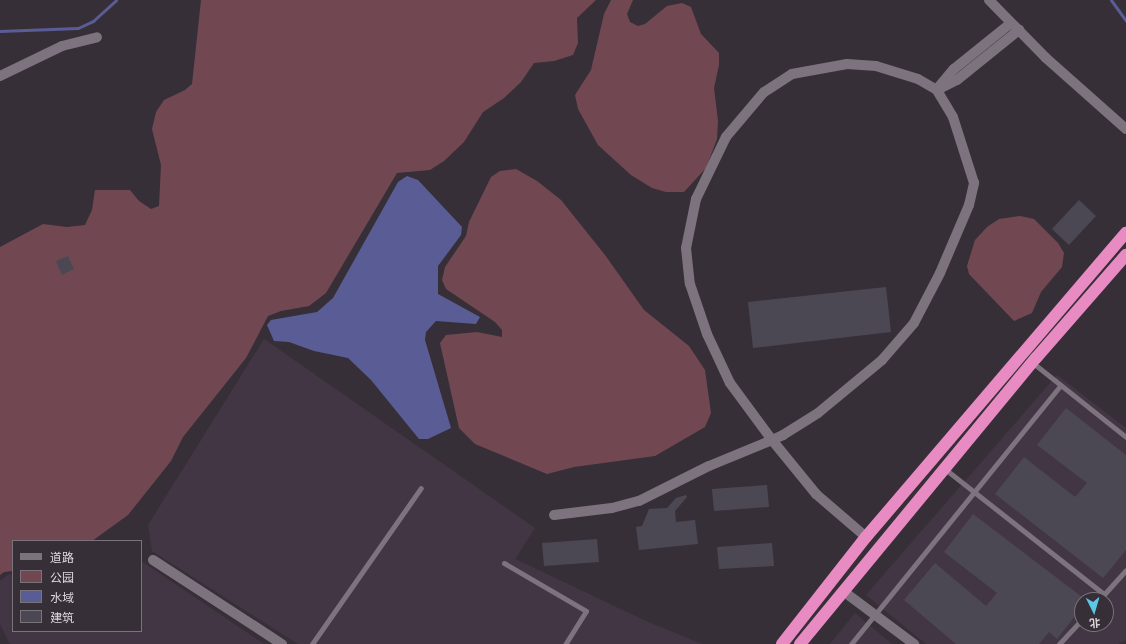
<!DOCTYPE html>
<meta charset="utf-8">
<style>
body{margin:0}
#map{position:relative;width:1126px;height:644px;overflow:hidden;background:#372f38;font-family:"PT Sans","Noto Sans SC",sans-serif}
div>[style]{position:absolute}
[style*='--x']{left:calc(var(--x)*1px);top:calc(var(--y)*1px);width:calc(var(--w)*1px);rotate:calc(var(--a)*1deg)}
.built>*{inset:0;background:#433644}
.green>*{inset:0;background:#714851}
.water>*{inset:0;background:#5a5c95}
.stream>*{height:3px;margin:-1.5px;padding:0 1.5px;transform-origin:1.5px;border-radius:1.5px;background:#5a5c95}
.building>*{inset:0;background:#4c4853}
.lane>*{height:5px;margin:-2.5px;padding:0 2.5px;transform-origin:2.5px;border-radius:2.5px;background:#7d737e}
.street>*{height:10px;margin:-5px;padding:0 5px;transform-origin:5px;border-radius:5px;background:#7d737e}
.secondary>*{height:10px;margin:-5px;padding:0 5px;transform-origin:5px;border-radius:5px;background:#7d737e}
.highway>*{height:12px;margin:-6px;padding:0 6px;transform-origin:6px;border-radius:6px;background:#e88bc3}
span{translate:-50% -50%;white-space:nowrap;text-align:center;line-height:1.15;-webkit-text-stroke:3px #372f38;paint-order:stroke}
.legend{position:absolute;left:12px;top:540px;width:130px;height:92px;box-sizing:border-box;background:#372f38;border:1px solid #7a737a;margin:0;padding:5px 7px;list-style:none;font-size:12px;color:#ded8de}
.legend li{display:flex;align-items:center;gap:8px;height:20px}
.legend b{width:20px;border:1px solid #7a737a}
.north{position:absolute;left:1074px;top:592px;width:40px;height:40px;box-sizing:border-box;background:#372f38;border:1px solid #7a737a;border-radius:50%;rotate:175deg;font-size:11px;font-weight:700;line-height:16px;text-align:center;color:#ded8de}
.north::after{content:'';display:block;margin:auto;width:14px;height:18px;background:#5bc8e7;clip-path:polygon(50% 0,100% 100%,50% 72%,0 100%)}
</style>
<div id="map">
<div class="built">
<div style="clip-path:polygon(264px 339px,535px 528px,515px 559px,648px 622px,702px 644px,298px 644px,152px 551px,148px 525px)"></div>
<div style="clip-path:polygon(evenodd,1057px 375px,1126px 428px,1126px 640px,1118px 644px,926px 644px,866px 595px,1057px 375px,1082px 600px,1106px 600px,1106px 624px,1082px 624px,1082px 600px)"></div>
<div style="clip-path:polygon(141px 561px,264px 644px,10px 644px,0 624px,0 581px,9px 574px,13px 575px,13px 631px,141px 631px)"></div>
<div style="clip-path:polygon(855px 613px,892px 644px,830px 644px)"></div>
</div>
<div class="green">
<div style="clip-path:polygon(201px 0,596px 0,577px 18px,578px 43px,573px 55px,554px 61px,534px 63px,521px 82px,504px 98px,483px 112px,464px 142px,444px 161px,430px 170px,397px 173px,326px 293px,309px 306px,281px 311px,268px 316px,246px 358px,183px 437px,171px 461px,128px 515px,92px 541px,13px 541px,13px 571px,4px 572px,0 575px,0 247px,43px 224px,67px 227px,85px 225px,92px 210px,95px 190px,130px 190px,139px 201px,151px 209px,159px 206px,161px 165px,152px 129px,156px 112px,164px 100px,185px 90px,192px 84px)"></div>
<div style="clip-path:polygon(611px 0,633px 0,627px 14px,630px 22px,638px 26px,645px 24px,667px 6px,682px 3px,691px 7px,701px 34px,719px 53px,719px 65px,714px 88px,718px 121px,717px 139px,706px 168px,684px 192px,666px 192px,652px 188px,631px 175px,598px 145px,578px 109px,575px 95px,591px 70px,604px 14px)"></div>
<div style="clip-path:polygon(516px 169px,537px 181px,561px 200px,605px 255px,644px 310px,689px 346px,705px 370px,711px 413px,705px 427px,655px 456px,574px 467px,547px 474px,475px 444px,459px 428px,440px 343px,446px 335px,477px 332px,502px 337px,502px 330px,495px 322px,446px 289px,442px 280px,445px 267px,466px 236px,469px 222px,491px 177px,500px 171px)"></div>
<div style="clip-path:polygon(1020px 216px,1034px 219px,1058px 243px,1064px 253px,1062px 267px,1041px 292px,1032px 313px,1014px 321px,969px 274px,967px 266px,975px 240px,987px 227px,999px 219px)"></div>
</div>
<div class="water">
<div style="clip-path:polygon(407px 176px,418px 180px,462px 227px,461px 235px,438px 266px,438px 294px,480px 317px,476px 324px,436px 321px,426px 332px,425px 340px,451px 428px,428px 439px,419px 439px,371px 380px,348px 358px,314px 351px,289px 342px,274px 341px,267px 325px,271px 320px,317px 312px,333px 298px,398px 182px)"></div>
</div>
<div class="stream">
<div style="--x:1111;--y:0;--w:26;--a:54"></div>
<div style="--x:0;--y:31;--w:78;--a:-2.2"></div>
<div style="--x:78;--y:28;--w:17;--a:-25"></div>
<div style="--x:93;--y:21;--w:31;--a:-42"></div>
</div>
<div class="building">
<div style="clip-path:polygon(1079px 200px,1096px 216px,1069px 245px,1052px 229px)"></div>
<div style="clip-path:polygon(68px 256px,74px 269px,62px 275px,56px 261px)"></div>
<div style="clip-path:polygon(886px 287px,891px 332px,753px 348px,748px 302px)"></div>
<div style="clip-path:polygon(1066px 408px,1126px 455px,1126px 550px,1103px 578px,995px 494px,1024px 457px,1075px 497px,1087px 483px,1037px 445px)"></div>
<div style="clip-path:polygon(767px 485px,769px 507px,714px 511px,712px 489px)"></div>
<div style="clip-path:polygon(686px 495px,687px 497px,675px 511px,676px 522px,695px 520px,698px 544px,639px 550px,636px 527px,642px 526px,649px 509px,667px 508px,676px 498px)"></div>
<div style="clip-path:polygon(973px 514px,1082px 597px,1082px 607px,1057px 639px,1049px 632px,1039px 644px,956px 644px,904px 600px,935px 563px,986px 606px,997px 593px,944px 552px)"></div>
<div style="clip-path:polygon(597px 539px,599px 562px,544px 566px,542px 543px)"></div>
<div style="clip-path:polygon(772px 543px,774px 566px,719px 569px,717px 547px)"></div>
</div>
<div class="lane">
<div style="--x:1033;--y:363;--w:119;--a:38.5"></div>
<div style="--x:945;--y:469;--w:202;--a:38.2"></div>
<div style="--x:504;--y:563;--w:95;--a:30.3"></div>
<div style="--x:586;--y:611;--w:39;--a:122"></div>
<div style="--x:1099;--y:600;--w:40;--a:-48"></div>
<div style="--x:312;--y:644;--w:190;--a:-55.1"></div>
<div style="--x:851;--y:644;--w:333;--a:-51"></div>
<div style="--x:1059;--y:644;--w:34;--a:-47"></div>
</div>
<div class="street">
<div style="--x:989;--y:0;--w:81;--a:45.5"></div>
<div style="--x:1046;--y:58;--w:107;--a:41.6"></div>
<div style="--x:0;--y:76;--w:69;--a:-25.8"></div>
<div style="--x:62;--y:46;--w:36;--a:-14"></div>
<div style="--x:937;--y:89;--w:26;--a:-50"></div>
<div style="--x:954;--y:69;--w:73;--a:-38.9"></div>
<div style="--x:937;--y:90;--w:22;--a:-27"></div>
<div style="--x:957;--y:80;--w:80;--a:-38.9"></div>
<div style="--x:554;--y:515;--w:58;--a:-6.9"></div>
<div style="--x:612;--y:508;--w:28;--a:-15"></div>
<div style="--x:639;--y:501;--w:78;--a:-26.6"></div>
<div style="--x:709;--y:466;--w:68;--a:-22.4"></div>
<div style="--x:772;--y:440;--w:12;--a:-24"></div>
<div style="--x:783;--y:435;--w:41;--a:-32.2"></div>
<div style="--x:818;--y:413;--w:83;--a:-39.6"></div>
<div style="--x:882;--y:360;--w:49;--a:-49.1"></div>
<div style="--x:914;--y:323;--w:56;--a:-62.5"></div>
<div style="--x:940;--y:273;--w:74;--a:-66.9"></div>
<div style="--x:969;--y:205;--w:23;--a:-77"></div>
<div style="--x:974;--y:183;--w:69;--a:-107.7"></div>
<div style="--x:953;--y:117;--w:31;--a:-121"></div>
<div style="--x:937;--y:90;--w:22;--a:-150"></div>
<div style="--x:918;--y:79;--w:44;--a:-162.8"></div>
<div style="--x:876;--y:66;--w:29;--a:-176"></div>
<div style="--x:847;--y:64;--w:56;--a:169.7"></div>
<div style="--x:792;--y:74;--w:33;--a:147"></div>
<div style="--x:764;--y:92;--w:59;--a:130.2"></div>
<div style="--x:726;--y:137;--w:69;--a:115.8"></div>
<div style="--x:696;--y:199;--w:50;--a:101.5"></div>
<div style="--x:686;--y:248;--w:36;--a:84"></div>
<div style="--x:690;--y:284;--w:53;--a:71.2"></div>
<div style="--x:707;--y:334;--w:54;--a:64.9"></div>
<div style="--x:730;--y:383;--w:71;--a:53.6"></div>
<div style="--x:772;--y:440;--w:70;--a:50.8"></div>
<div style="--x:816;--y:494;--w:66;--a:40.7"></div>
<div style="--x:153;--y:560;--w:154;--a:33.1"></div>
</div>
<div class="secondary">
<div style="--x:843;--y:591;--w:89;--a:36.7"></div>
</div>
<div class="highway">
<div style="--x:782;--y:644;--w:136;--a:-51.9"></div>
<div style="--x:866;--y:537;--w:400;--a:-49.5"></div>
<div style="--x:800;--y:644;--w:371;--a:-50.5"></div>
<div style="--x:1036;--y:358;--w:137;--a:-48.9"></div>
</div>
<ul class="legend">
<li><b style="height:5px;background:#7d737e"></b>道路</li>
<li><b style="height:11px;background:#714851"></b>公园</li>
<li><b style="height:11px;background:#5a5c95"></b>水域</li>
<li><b style="height:11px;background:#4c4853"></b>建筑</li>
</ul>
<div class="north">北</div>
</div>
